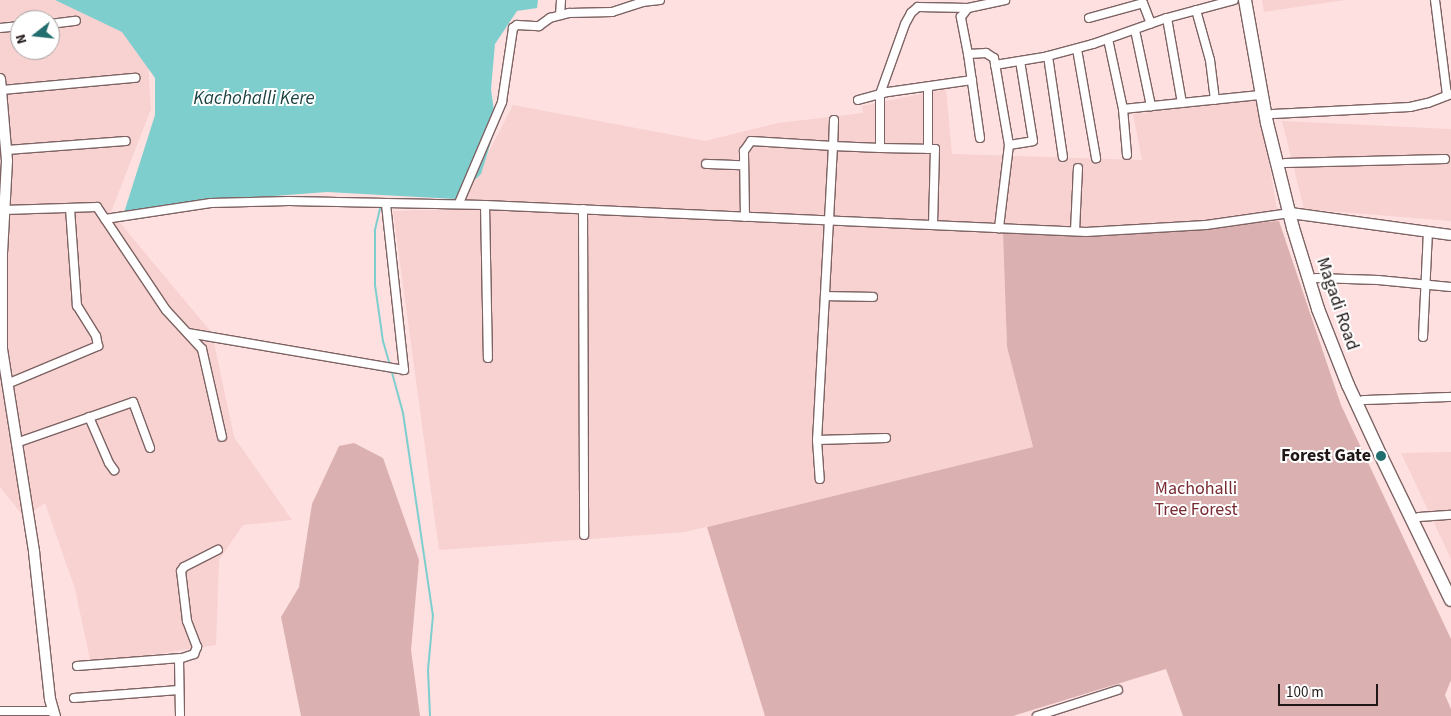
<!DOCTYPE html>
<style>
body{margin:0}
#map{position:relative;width:1451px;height:716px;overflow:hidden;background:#fee0e0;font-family:"Source Sans 3",sans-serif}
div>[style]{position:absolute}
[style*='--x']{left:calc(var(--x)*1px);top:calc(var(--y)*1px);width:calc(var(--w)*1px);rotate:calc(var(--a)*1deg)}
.built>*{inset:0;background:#f8d1d1}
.green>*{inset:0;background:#dbb0b0}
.water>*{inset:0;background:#7fcece}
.stream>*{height:2px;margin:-1px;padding:0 1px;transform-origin:1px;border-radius:1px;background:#7fcece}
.roads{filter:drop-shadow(1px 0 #7d6363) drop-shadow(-1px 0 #7d6363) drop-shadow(0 1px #7d6363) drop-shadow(0 -1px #7d6363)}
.minor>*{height:8px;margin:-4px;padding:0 4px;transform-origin:4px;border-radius:4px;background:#fff}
.tertiary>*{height:10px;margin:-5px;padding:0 5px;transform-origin:5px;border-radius:5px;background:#fff}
.primary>*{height:12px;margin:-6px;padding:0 6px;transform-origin:6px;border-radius:6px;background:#fff}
.dots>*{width:14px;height:14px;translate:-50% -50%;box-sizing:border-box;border:2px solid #fff;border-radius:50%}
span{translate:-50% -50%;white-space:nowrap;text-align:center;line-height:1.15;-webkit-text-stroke:4px #fff;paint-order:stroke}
.street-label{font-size:18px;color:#211717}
.poi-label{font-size:18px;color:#211717;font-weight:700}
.right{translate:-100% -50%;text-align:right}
.park-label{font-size:18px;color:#782b32}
.water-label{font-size:19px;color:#193f3f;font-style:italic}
.north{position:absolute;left:10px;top:10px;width:50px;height:50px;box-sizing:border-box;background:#fff;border:1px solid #a6a2a2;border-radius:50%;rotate:254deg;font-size:14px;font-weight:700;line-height:20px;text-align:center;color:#211717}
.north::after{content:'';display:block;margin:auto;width:18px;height:22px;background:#236e6f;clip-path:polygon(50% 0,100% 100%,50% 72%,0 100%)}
.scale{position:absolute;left:1278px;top:684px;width:100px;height:22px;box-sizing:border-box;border:2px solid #211717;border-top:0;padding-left:6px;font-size:15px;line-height:18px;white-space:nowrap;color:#211717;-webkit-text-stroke:4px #fff;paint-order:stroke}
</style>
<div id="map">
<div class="built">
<div style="clip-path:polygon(evenodd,0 0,76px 0,116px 20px,148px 63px,151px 109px,111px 212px,212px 333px,234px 437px,292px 520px,243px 525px,219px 560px,216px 645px,91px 664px,75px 589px,45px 503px,24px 517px,0 487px,0 0,20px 20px,50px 20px,50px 50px,20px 50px,20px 20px)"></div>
<div style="clip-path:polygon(1262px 0,1345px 0,1264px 12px)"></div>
<div style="clip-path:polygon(946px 89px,952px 154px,1142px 160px,1133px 114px,1258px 99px,1279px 221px,1110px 236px,1003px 233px,1007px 347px,1033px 447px,685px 532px,439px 550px,393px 211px,459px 209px,513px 105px,705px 141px,778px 123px,863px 113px,862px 106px)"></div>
<div style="clip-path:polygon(1282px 121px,1451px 129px,1451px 221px,1304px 209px)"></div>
<div style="clip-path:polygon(1451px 452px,1451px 559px,1401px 453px)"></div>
</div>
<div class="green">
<div style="clip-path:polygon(1279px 221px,1341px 405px,1451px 639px,1451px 680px,1445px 695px,1451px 709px,1451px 716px,1183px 716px,1166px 669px,1013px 716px,765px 716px,707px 527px,1033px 447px,1007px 347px,1003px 233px,1110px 236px)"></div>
<div style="clip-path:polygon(354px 443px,383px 458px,419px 560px,411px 650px,420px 716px,301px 716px,281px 617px,299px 587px,312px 504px,339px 446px)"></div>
</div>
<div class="water">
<div style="clip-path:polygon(55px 0,538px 0,537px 8px,517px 11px,495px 44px,491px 89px,496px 126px,481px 174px,455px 199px,327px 192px,178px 203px,121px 222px,155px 115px,155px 78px,122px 32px)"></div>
</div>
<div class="stream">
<div style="--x:381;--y:204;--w:28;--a:103"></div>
<div style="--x:375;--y:231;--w:54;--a:90"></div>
<div style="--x:375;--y:285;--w:57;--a:81.9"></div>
<div style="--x:383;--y:341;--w:25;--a:74"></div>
<div style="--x:391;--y:369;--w:46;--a:74.7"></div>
<div style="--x:403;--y:413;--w:204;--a:81.6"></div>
<div style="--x:433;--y:615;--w:55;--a:95.2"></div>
<div style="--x:428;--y:670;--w:46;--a:87.5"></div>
</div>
<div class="roads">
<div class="minor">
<div style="--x:1435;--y:0;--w:96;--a:82.8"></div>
<div style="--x:1196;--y:10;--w:52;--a:74.4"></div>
<div style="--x:1210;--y:60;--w:40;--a:82.9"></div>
<div style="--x:560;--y:15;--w:15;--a:-86"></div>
<div style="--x:1089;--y:18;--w:56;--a:-15.5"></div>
<div style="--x:1143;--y:3;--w:22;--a:69"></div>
<div style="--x:1167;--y:18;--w:86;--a:80"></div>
<div style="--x:50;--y:24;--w:26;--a:-7"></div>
<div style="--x:0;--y:28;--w:20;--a:-6"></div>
<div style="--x:1135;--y:30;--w:78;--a:78.1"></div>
<div style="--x:1108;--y:39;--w:72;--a:77.9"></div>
<div style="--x:1123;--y:109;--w:46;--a:85"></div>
<div style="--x:1077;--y:49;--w:111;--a:80.1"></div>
<div style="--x:968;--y:54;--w:38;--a:-101"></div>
<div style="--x:961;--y:17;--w:11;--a:-52"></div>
<div style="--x:1048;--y:56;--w:102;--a:81.6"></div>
<div style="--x:995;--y:65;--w:50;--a:-9.3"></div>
<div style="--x:1044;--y:57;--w:51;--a:-14.9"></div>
<div style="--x:1093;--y:44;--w:78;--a:-19.4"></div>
<div style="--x:1167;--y:18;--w:69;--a:-15"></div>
<div style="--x:928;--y:87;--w:62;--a:90"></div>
<div style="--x:2;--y:90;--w:134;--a:-5.2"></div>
<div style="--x:858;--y:100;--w:31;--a:-15"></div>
<div style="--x:888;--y:92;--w:85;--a:-8.1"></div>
<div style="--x:1123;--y:109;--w:140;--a:-5.8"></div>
<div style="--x:1273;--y:114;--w:137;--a:-2.9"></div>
<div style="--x:1410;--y:107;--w:18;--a:-13"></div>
<div style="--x:1428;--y:103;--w:25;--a:-21"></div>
<div style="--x:834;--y:120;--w:26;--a:92"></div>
<div style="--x:833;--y:146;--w:47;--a:2.4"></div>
<div style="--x:980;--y:138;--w:85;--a:-98.1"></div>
<div style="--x:968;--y:54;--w:18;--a:-3"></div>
<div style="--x:986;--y:53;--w:9;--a:32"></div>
<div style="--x:994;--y:58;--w:88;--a:80.2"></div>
<div style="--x:1009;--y:145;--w:84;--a:96.9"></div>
<div style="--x:1009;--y:145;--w:24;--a:-9"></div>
<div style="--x:1033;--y:141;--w:81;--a:-99.2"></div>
<div style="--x:7;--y:150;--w:119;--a:-4.3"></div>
<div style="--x:1285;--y:163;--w:160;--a:-1.4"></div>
<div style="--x:706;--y:164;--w:38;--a:2"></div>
<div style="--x:459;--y:203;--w:110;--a:-66.9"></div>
<div style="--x:502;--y:102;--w:75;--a:-81.5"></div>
<div style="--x:513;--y:28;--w:5;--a:-37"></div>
<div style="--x:517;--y:25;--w:22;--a:3"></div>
<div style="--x:539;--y:26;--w:14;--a:-36"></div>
<div style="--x:550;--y:18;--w:20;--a:-15"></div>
<div style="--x:569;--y:13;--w:43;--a:-1.3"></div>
<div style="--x:612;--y:12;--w:32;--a:-18"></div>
<div style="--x:642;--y:2;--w:18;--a:-6"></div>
<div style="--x:485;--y:205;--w:602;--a:2.57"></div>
<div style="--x:1086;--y:232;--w:120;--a:-3.3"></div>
<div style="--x:1206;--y:225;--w:85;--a:-8.1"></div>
<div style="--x:583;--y:209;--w:326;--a:89.8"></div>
<div style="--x:4;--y:210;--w:93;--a:-1.8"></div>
<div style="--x:97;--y:207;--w:124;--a:56.2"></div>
<div style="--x:166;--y:310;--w:53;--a:47.3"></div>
<div style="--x:202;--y:349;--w:90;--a:77.2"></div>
<div style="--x:745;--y:217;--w:66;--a:-90.9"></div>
<div style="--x:744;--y:151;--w:12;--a:-55"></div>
<div style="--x:751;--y:141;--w:82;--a:3.5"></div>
<div style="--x:833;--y:146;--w:294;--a:93.1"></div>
<div style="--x:817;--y:440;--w:69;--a:-1.7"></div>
<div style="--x:105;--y:219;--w:107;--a:-8.6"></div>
<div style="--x:211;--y:203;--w:78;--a:-1.5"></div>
<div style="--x:289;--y:201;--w:196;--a:1.2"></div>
<div style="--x:485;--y:205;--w:153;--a:88.9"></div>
<div style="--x:933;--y:225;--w:76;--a:-88.5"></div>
<div style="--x:935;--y:149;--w:55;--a:-179"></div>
<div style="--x:880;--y:148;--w:54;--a:-90"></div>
<div style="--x:880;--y:94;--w:74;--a:-70.3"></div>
<div style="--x:905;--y:24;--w:13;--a:-61"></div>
<div style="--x:911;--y:13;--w:9;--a:-41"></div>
<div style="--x:918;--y:7;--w:50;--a:1.1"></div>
<div style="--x:968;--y:8;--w:38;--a:-12"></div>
<div style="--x:1075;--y:231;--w:63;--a:-87.3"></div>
<div style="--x:1316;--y:278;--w:62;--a:1.8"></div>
<div style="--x:1378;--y:280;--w:73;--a:5.5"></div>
<div style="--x:825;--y:296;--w:48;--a:1.2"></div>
<div style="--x:188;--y:333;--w:219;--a:9.7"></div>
<div style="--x:404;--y:370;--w:167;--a:-96.2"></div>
<div style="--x:1423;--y:337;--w:105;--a:-87.3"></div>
<div style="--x:7;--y:384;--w:99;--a:-22.7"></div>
<div style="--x:98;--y:346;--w:10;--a:-101"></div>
<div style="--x:96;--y:336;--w:36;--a:-122"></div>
<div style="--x:77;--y:306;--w:98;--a:-94.1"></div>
<div style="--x:1363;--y:400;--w:88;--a:-2"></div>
<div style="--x:89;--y:417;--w:50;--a:66.5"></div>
<div style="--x:109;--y:463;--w:9;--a:54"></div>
<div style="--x:817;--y:440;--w:39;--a:86"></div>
<div style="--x:16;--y:443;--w:124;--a:-19.3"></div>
<div style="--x:133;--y:402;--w:49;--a:69.7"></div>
<div style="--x:1419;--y:517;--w:32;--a:-4"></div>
<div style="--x:77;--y:666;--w:104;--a:-4.4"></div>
<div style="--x:74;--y:698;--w:105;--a:-4.4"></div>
<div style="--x:0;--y:711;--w:54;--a:0"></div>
<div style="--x:180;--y:716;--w:57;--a:-91"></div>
<div style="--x:179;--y:659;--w:16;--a:-18"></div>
<div style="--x:194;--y:654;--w:8;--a:-67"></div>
<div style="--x:197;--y:647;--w:28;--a:-111"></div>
<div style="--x:187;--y:621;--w:50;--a:-96.8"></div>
<div style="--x:181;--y:571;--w:5;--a:-53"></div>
<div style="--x:184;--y:567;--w:38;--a:-27"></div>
<div style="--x:1037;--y:716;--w:85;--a:-17.8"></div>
</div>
<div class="tertiary">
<div style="--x:0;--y:79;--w:82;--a:85.1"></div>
<div style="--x:7;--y:161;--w:91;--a:93.1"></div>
<div style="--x:2;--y:252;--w:97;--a:90"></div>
<div style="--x:2;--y:349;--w:206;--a:81"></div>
<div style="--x:34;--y:552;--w:148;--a:83.8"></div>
<div style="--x:50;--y:699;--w:18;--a:74"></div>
<div style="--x:1290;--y:213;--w:162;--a:7.8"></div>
</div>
<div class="primary">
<div style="--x:1245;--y:0;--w:125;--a:79.9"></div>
<div style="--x:1267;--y:123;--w:108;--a:76.1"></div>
<div style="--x:1293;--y:228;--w:85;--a:72.8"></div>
<div style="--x:1318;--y:309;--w:82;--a:68.5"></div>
<div style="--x:1348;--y:385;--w:78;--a:65.1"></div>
<div style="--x:1381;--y:456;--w:160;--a:64.1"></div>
</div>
</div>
<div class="dots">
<div style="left:1381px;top:456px;background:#236e6f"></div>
</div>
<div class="street-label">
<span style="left:1337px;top:304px;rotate:71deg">Magadi Road</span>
</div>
<div class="poi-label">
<span class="right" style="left:1371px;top:456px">Forest Gate</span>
</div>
<div class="park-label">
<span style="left:1196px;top:500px">Machohalli<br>Tree Forest</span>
</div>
<div class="water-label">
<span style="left:254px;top:99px">Kachohalli Kere</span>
</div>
<div class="north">N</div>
<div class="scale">100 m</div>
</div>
